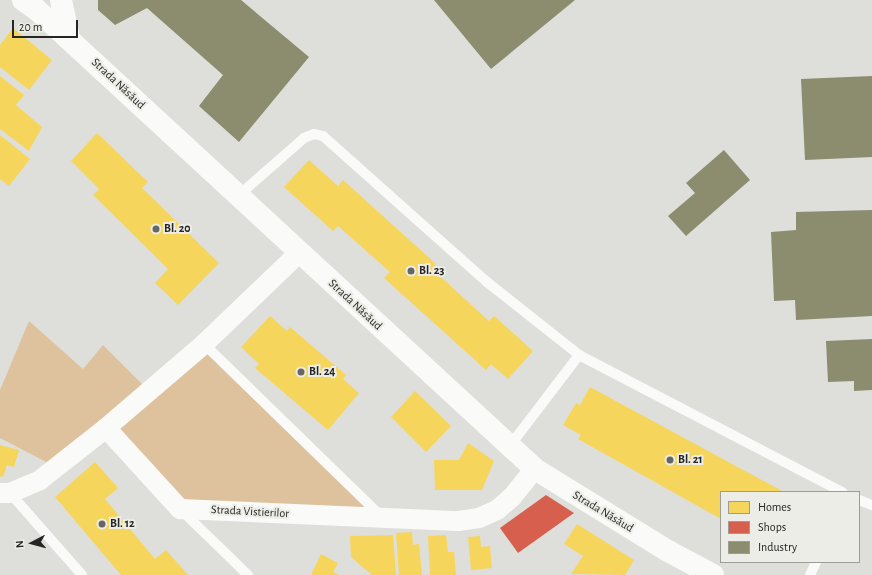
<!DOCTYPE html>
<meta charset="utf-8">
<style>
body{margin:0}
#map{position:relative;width:872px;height:575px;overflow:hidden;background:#dedfda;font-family:"Alegreya Sans",sans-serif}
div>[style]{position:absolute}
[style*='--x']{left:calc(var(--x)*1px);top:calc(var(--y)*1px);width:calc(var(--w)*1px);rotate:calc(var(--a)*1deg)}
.green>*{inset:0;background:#dec29e}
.homes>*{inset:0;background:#f6d55c}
.shops>*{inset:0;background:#d6604d}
.industry>*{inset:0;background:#8c8c6e}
.service>*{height:10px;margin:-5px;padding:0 5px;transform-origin:5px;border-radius:5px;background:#fafaf9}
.minor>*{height:20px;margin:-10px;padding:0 10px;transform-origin:10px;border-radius:10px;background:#fafaf9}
.tertiary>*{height:22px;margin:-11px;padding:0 11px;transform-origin:11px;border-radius:11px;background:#fafaf9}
.dots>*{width:11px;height:11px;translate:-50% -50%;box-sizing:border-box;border:2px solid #ecede6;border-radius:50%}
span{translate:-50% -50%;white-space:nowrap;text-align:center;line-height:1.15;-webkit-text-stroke:4px #ecede6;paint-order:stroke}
.street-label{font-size:12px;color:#252523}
.poi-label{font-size:12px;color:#252523;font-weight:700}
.left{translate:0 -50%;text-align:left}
.legend{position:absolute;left:720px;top:491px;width:140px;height:72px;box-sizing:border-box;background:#ecede6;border:1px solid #9c9d98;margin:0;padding:5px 7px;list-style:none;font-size:12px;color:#252523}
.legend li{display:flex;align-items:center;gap:8px;height:20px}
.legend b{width:20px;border:1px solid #9c9d98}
.north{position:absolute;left:12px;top:523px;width:40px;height:40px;-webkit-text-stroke:3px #ecede6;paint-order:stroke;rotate:264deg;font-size:11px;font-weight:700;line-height:16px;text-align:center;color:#252523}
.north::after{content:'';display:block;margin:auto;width:14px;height:18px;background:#252523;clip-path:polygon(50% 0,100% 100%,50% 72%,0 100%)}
.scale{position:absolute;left:12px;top:20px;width:66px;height:18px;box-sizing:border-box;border:2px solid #252523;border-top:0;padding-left:5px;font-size:12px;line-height:14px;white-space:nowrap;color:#252523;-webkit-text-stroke:3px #ecede6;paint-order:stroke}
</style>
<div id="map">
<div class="green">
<div style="clip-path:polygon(29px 321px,83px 369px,103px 345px,149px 391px,204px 344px,384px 519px,180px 509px,106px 429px,56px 467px,0 438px,0 390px)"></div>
</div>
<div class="homes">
<div style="clip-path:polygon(13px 28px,52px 60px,29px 90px,0 67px,0 45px)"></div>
<div style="clip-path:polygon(0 76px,24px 95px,16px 105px,42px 127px,29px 151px,0 129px)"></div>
<div style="clip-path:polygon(97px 133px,148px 182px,142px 188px,219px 263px,178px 305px,155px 283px,168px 269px,93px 195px,99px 189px,71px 161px)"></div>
<div style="clip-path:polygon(0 135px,30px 159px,9px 186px,0 179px)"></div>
<div style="clip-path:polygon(309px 160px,338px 186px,343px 180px,436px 264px,432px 269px,489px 321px,494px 316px,533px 351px,508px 379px,491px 364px,486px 370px,384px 278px,390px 272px,338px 226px,333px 231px,284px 187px)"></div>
<div style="clip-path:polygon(270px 316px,287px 331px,290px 327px,346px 375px,343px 379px,359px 393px,328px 430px,255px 368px,259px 364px,241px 347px)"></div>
<div style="clip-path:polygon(590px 387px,784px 492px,721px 492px,721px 519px,578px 439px,581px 435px,563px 425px,576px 403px,580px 405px)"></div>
<div style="clip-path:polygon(415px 391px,451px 426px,426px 452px,391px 417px)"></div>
<div style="clip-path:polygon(468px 443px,494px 461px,482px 490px,435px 490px,434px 460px,459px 460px)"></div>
<div style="clip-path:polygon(0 445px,19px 450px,14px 467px,7px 465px,3px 477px,0 476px)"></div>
<div style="clip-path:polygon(95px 462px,118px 488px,105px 499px,155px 559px,166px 550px,188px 575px,121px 575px,55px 497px)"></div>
<div style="clip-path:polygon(577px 524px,634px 560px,625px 575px,571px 574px,583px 556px,564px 544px)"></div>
<div style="clip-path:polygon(412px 532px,413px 545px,419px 544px,422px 575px,399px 575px,396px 533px)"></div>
<div style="clip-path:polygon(393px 535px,396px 575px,372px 575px,351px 557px,350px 536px)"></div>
<div style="clip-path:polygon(446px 535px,448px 552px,454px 552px,456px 575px,430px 575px,428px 536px)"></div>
<div style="clip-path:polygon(480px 536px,481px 547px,490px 546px,492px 568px,471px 570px,468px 537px)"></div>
<div style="clip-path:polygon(321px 554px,338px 563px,333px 572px,340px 575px,311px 575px)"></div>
</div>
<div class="shops">
<div style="clip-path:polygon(546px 495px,574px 513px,518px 553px,500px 528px)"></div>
</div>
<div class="industry">
<div style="clip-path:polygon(98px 0,241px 0,309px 57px,239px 142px,199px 106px,223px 75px,147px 8px,115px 25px,98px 10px)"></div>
<div style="clip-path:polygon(434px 0,575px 0,491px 69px)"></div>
<div style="clip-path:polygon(872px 76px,872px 157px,805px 160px,801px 79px)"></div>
<div style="clip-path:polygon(724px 150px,750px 180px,686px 236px,668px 216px,695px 193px,686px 183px)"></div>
<div style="clip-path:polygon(872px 210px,872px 316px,796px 320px,795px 300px,774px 301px,771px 232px,796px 230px,796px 212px)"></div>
<div style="clip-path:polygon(872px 339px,872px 390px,854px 391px,854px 381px,828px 382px,826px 341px)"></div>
</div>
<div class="service">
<div style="--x:238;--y:196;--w:88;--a:-41.3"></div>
<div style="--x:304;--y:138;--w:11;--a:-22"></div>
<div style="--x:314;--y:134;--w:9;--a:13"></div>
<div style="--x:323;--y:136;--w:220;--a:41.7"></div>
<div style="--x:487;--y:282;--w:117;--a:38.4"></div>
<div style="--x:579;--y:355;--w:297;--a:27.5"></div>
<div style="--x:204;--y:344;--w:248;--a:44.2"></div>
<div style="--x:509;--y:447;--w:116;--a:-52.7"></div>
<div style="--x:10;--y:493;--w:109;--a:48.7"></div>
<div style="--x:859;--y:500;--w:14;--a:21"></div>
<div style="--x:182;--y:511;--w:92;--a:44.1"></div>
<div style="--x:810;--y:575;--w:14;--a:-65"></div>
</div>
<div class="minor">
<div style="--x:106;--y:428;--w:110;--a:47.6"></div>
<div style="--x:180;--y:509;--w:278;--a:2.5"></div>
<div style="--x:458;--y:521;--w:21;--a:-8"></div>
<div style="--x:479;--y:518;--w:20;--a:-24"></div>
<div style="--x:497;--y:510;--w:20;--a:-41"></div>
<div style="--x:512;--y:497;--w:36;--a:-51"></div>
<div style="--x:0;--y:493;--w:10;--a:0"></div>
<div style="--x:10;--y:493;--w:33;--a:-23"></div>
<div style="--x:40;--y:480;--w:84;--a:-38.2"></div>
<div style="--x:106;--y:428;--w:129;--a:-40.6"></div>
<div style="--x:204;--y:344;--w:132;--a:-43.8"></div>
</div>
<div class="tertiary">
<div style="--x:23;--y:0;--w:16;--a:35"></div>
<div style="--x:36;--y:9;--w:679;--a:42.67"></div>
<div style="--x:535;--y:469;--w:156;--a:31.7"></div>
<div style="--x:668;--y:551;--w:51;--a:28.1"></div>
<div style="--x:61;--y:0;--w:40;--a:78"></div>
</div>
<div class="dots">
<div style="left:156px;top:229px;background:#666663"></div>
<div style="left:411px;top:271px;background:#666663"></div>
<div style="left:301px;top:372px;background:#666663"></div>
<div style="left:670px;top:460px;background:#666663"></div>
<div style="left:102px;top:524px;background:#666663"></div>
</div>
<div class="street-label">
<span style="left:118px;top:84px;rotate:43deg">Strada Năsăud</span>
<span style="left:355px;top:305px;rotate:43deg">Strada Năsăud</span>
<span style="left:250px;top:512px;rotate:3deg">Strada Vistierilor</span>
<span style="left:603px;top:512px;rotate:31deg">Strada Năsăud</span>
</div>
<div class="poi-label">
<span class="left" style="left:164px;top:229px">Bl. 20</span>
<span class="left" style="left:419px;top:271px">Bl. 23</span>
<span class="left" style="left:309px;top:372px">Bl. 24</span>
<span class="left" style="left:678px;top:460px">Bl. 21</span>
<span class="left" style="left:110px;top:524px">Bl. 12</span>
</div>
<ul class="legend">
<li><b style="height:11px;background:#f6d55c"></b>Homes</li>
<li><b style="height:11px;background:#d6604d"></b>Shops</li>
<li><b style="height:11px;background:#8c8c6e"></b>Industry</li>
</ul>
<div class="north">N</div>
<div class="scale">20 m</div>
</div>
